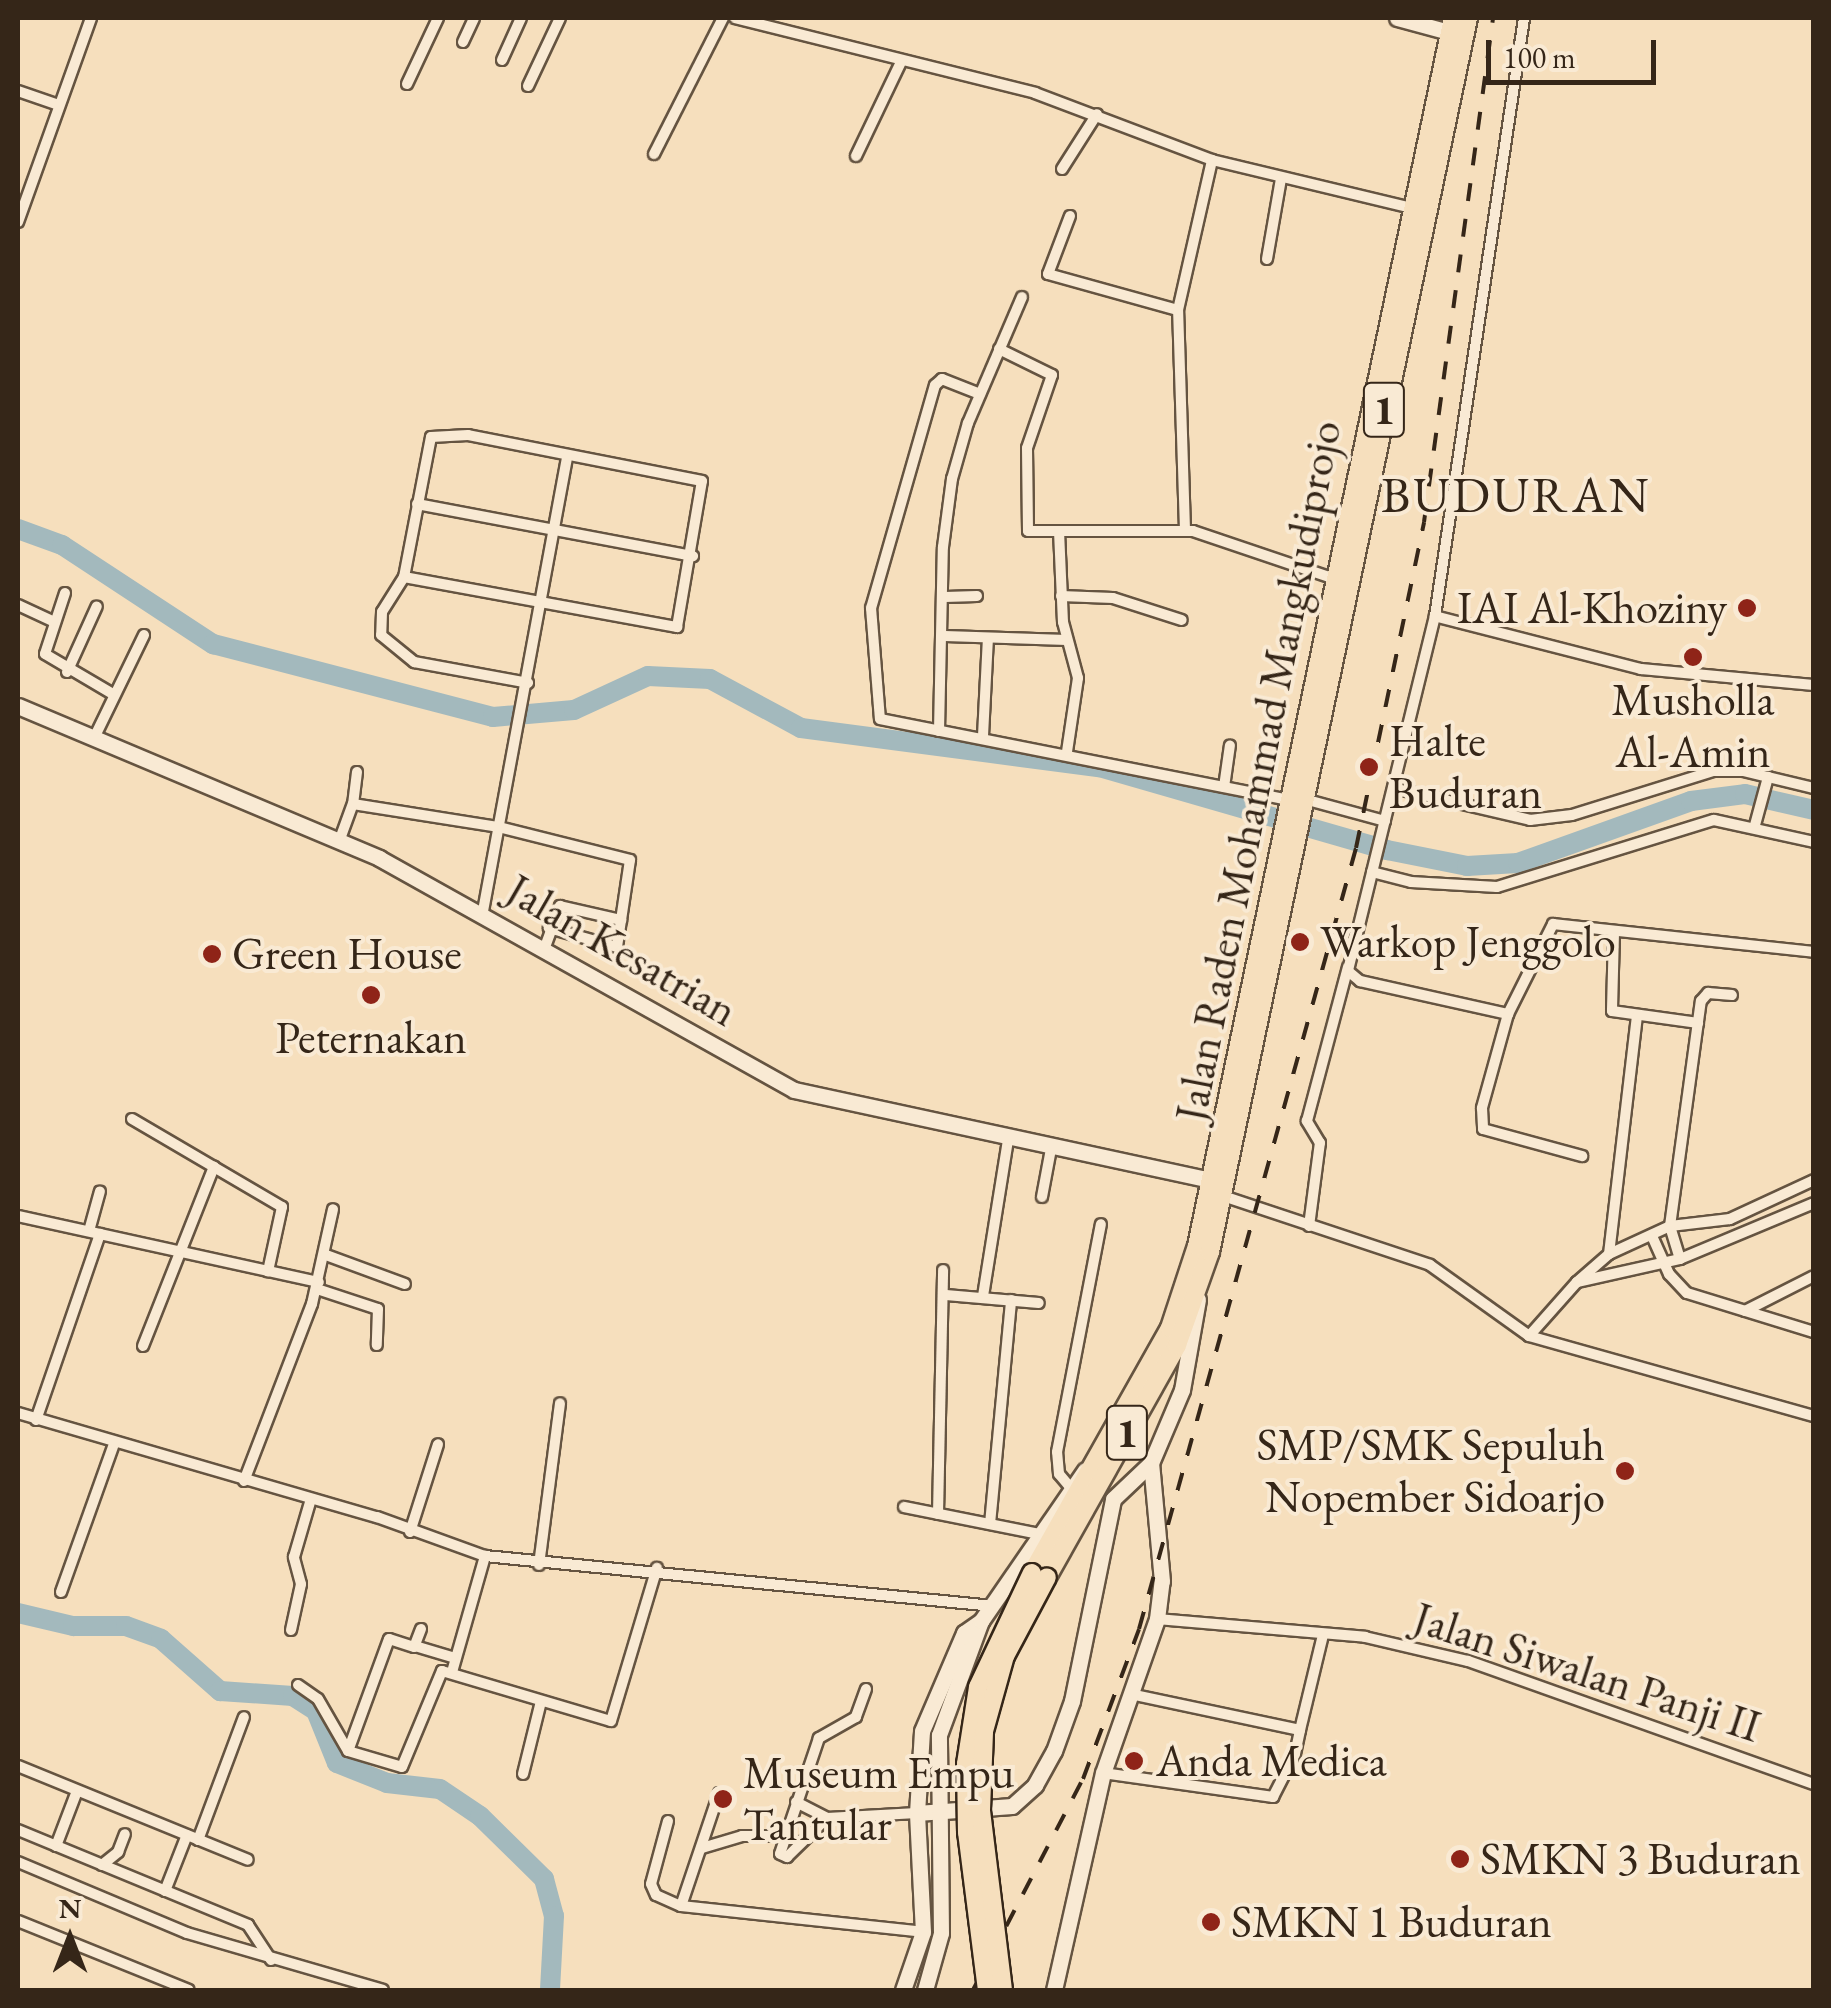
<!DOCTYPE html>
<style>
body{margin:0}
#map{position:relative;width:1831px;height:2008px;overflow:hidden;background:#f6dfbd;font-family:"EB Garamond",serif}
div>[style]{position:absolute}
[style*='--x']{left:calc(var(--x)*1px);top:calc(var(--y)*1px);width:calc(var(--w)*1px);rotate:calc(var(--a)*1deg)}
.river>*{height:20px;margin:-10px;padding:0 10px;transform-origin:10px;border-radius:10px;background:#a3b9bd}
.roads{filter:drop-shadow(2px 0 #655441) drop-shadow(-2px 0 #655441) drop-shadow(0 2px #655441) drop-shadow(0 -2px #655441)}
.street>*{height:10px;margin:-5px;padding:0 5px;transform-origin:5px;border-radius:5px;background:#f9ead4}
.secondary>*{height:15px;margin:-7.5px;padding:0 7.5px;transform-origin:7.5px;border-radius:7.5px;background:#f9ead4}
.highway>*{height:18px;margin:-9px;padding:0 9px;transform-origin:9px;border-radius:9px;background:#f6dfbd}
.rail>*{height:4px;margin-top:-2px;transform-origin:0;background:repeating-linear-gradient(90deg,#352618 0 18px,transparent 0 36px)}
.bridges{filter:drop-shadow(2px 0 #352618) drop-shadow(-2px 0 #352618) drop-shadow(0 2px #352618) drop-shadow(0 -2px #352618)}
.highway-bridge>*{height:18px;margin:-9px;padding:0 9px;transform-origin:9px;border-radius:9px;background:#f6dfbd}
.dots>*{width:28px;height:28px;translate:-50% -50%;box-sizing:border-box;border:5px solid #f9ead4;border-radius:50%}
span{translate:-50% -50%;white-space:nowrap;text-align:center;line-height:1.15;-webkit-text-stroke:8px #f9ead4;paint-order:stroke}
.shield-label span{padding:2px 8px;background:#f9ead4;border:2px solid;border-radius:8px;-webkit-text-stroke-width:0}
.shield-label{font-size:42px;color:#352618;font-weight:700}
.poi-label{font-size:45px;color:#352618}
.right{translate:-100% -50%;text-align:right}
.left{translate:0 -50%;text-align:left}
.street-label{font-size:45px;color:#352618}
.quarter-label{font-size:50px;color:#352618;letter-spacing:2.5px}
.frame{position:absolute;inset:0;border:20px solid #352618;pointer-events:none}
.north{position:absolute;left:20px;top:1888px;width:100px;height:100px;-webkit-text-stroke:8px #f9ead4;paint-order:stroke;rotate:0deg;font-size:28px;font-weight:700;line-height:40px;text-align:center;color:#352618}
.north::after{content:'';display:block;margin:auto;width:35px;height:45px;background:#352618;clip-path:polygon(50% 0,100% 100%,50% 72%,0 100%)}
.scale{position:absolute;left:1486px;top:40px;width:170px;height:45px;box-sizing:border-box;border:5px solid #352618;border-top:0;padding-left:12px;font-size:30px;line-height:35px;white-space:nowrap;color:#352618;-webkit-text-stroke:8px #f9ead4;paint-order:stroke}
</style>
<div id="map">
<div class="river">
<div style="--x:18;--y:529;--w:47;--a:20"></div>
<div style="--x:62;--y:545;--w:181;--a:33.3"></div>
<div style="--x:213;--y:644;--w:289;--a:14.6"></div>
<div style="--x:493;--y:717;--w:81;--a:-4.9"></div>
<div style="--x:574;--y:710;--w:81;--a:-24.7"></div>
<div style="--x:648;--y:676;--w:62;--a:2.8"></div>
<div style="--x:710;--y:679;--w:103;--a:28.3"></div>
<div style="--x:801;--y:728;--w:301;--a:7.5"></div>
<div style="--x:1099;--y:767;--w:300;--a:16.1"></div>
<div style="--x:1387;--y:850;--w:82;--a:11.3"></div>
<div style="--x:1467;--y:866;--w:51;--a:-3.4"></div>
<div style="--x:1518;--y:863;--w:184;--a:-19.7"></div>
<div style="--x:1691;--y:801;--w:54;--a:-7.4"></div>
<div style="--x:1745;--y:794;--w:71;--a:13.1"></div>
<div style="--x:18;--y:1613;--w:57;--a:13.3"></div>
<div style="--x:73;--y:1626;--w:53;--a:0"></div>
<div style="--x:126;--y:1626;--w:37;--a:20"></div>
<div style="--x:161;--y:1639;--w:79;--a:41.4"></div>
<div style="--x:220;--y:1691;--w:73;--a:3.9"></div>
<div style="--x:293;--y:1696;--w:27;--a:33"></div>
<div style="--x:316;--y:1711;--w:56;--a:68"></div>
<div style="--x:337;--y:1763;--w:54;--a:21.8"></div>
<div style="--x:387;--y:1783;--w:53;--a:6.5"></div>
<div style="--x:440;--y:1789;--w:48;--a:34"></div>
<div style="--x:480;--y:1816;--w:90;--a:44.5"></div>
<div style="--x:544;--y:1879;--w:38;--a:75"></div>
<div style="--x:554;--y:1916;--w:74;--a:93.1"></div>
</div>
<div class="roads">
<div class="street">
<div style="--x:735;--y:18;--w:309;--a:14"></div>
<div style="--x:1035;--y:93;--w:189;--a:20.7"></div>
<div style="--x:1212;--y:160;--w:206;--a:13.5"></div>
<div style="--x:463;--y:42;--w:26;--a:-65"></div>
<div style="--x:502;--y:60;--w:46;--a:-65.7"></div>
<div style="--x:407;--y:84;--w:73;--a:-64.8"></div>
<div style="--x:528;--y:86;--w:75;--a:-64.8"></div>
<div style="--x:18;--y:91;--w:43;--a:18.9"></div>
<div style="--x:654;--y:154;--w:153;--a:-63.1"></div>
<div style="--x:856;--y:156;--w:104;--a:-64.4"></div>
<div style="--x:1062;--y:169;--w:65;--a:-57.5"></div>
<div style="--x:1070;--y:216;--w:62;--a:110.8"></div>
<div style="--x:1048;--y:274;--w:135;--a:15.5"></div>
<div style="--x:18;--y:222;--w:217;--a:-70.3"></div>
<div style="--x:1267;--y:259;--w:81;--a:-80.1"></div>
<div style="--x:999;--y:349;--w:59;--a:26.1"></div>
<div style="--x:1052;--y:375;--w:77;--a:108.9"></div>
<div style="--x:1027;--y:448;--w:83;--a:89.3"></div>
<div style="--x:1028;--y:531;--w:165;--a:0"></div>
<div style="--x:1193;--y:531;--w:150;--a:18.7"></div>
<div style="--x:980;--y:394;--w:41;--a:-158.5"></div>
<div style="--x:942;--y:379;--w:9;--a:139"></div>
<div style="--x:935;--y:385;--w:232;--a:106"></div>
<div style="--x:871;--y:608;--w:111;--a:85.4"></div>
<div style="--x:880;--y:719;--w:417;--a:11.2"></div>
<div style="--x:417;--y:504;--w:281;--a:10.7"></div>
<div style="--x:1185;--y:530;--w:220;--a:-91.8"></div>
<div style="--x:1178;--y:310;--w:154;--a:-77.2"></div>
<div style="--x:1059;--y:531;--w:91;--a:87.5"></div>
<div style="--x:1063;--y:622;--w:58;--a:75"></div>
<div style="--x:1078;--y:678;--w:75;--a:98.5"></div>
<div style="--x:404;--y:577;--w:278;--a:10.4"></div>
<div style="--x:677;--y:627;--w:148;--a:-80.3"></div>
<div style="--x:702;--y:481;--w:238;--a:-168.9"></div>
<div style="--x:468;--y:435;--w:37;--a:177"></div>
<div style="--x:431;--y:437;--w:143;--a:100.9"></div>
<div style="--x:404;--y:577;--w:41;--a:122.2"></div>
<div style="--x:382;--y:612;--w:23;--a:92"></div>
<div style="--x:381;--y:635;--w:43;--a:39.3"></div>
<div style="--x:414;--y:662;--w:116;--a:10.4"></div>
<div style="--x:65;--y:593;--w:64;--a:108.2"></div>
<div style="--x:45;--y:654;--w:79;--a:30.5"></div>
<div style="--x:1061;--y:596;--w:52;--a:2.2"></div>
<div style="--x:1113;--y:598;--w:72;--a:17.7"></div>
<div style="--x:945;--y:597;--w:32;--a:-2"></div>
<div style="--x:18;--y:605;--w:38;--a:25"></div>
<div style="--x:1435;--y:616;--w:605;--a:-81.53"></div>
<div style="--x:945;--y:636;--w:122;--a:1.9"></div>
<div style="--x:67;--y:672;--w:72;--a:-65.6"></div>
<div style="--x:1814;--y:685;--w:174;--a:-174.7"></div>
<div style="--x:1641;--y:669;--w:213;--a:-165.6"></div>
<div style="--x:1435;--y:616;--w:366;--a:103.8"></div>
<div style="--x:1348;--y:971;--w:16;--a:40"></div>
<div style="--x:1360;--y:981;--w:152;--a:12.6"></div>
<div style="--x:1508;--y:1014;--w:101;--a:-63.4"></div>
<div style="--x:1553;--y:924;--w:262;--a:6.1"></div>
<div style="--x:939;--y:731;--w:184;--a:-88.8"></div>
<div style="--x:943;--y:547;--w:69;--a:-82.5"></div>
<div style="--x:952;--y:479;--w:58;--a:-74.1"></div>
<div style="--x:968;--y:423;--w:137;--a:-66.8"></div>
<div style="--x:96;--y:734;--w:110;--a:-64.1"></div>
<div style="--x:983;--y:736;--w:98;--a:-87.1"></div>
<div style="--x:357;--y:772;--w:32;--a:97"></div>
<div style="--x:353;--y:804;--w:148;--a:9"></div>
<div style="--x:499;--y:827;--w:135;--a:14.1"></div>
<div style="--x:630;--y:860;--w:88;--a:98.5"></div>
<div style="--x:617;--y:947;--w:71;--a:-164.4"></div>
<div style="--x:1224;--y:787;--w:42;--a:-81.9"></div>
<div style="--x:1393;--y:788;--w:141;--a:13.1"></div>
<div style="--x:1530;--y:820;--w:42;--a:-6.8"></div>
<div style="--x:1572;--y:815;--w:148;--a:-17.3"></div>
<div style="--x:1713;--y:771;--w:30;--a:0"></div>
<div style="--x:1743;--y:771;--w:73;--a:13.5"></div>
<div style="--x:1304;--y:799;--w:84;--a:15.2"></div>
<div style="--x:1755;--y:825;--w:50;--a:-74.8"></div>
<div style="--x:340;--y:839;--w:37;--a:-70"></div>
<div style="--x:1372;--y:872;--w:40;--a:14.4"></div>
<div style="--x:1411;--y:882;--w:86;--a:3.3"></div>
<div style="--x:1497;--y:887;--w:227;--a:-17.2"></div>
<div style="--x:1714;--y:820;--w:102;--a:12.4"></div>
<div style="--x:483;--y:911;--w:463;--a:-79.5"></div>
<div style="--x:1614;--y:933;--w:78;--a:91.5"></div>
<div style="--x:1612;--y:1011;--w:87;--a:7.9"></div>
<div style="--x:545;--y:947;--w:44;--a:-69.9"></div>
<div style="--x:560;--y:906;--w:63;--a:12.9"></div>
<div style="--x:1508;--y:1014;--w:98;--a:105.5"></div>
<div style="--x:1482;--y:1108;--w:21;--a:87"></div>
<div style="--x:1483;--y:1129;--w:103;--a:15.3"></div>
<div style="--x:132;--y:1119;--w:174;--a:30.4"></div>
<div style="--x:282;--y:1207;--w:66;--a:102.3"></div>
<div style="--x:1814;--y:1180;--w:93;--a:155.1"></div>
<div style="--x:1730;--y:1219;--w:60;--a:173.3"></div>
<div style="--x:1670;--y:1226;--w:67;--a:155.3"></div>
<div style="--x:1609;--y:1254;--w:43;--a:138.8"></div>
<div style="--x:1577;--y:1282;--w:106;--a:-12.6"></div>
<div style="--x:1680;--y:1259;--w:145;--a:-22.7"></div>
<div style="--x:1223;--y:1196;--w:218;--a:18.4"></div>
<div style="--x:1430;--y:1265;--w:122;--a:35.6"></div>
<div style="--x:1529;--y:1336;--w:296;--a:15.7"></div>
<div style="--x:1042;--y:1197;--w:49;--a:-79.4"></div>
<div style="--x:18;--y:1216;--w:308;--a:12.4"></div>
<div style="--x:1309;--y:1226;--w:84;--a:-82.5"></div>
<div style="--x:1320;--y:1143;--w:26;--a:-121"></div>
<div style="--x:1307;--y:1121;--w:159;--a:-75.1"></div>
<div style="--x:89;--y:1231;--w:41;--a:-74.6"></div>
<div style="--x:1652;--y:1236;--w:42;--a:65.9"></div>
<div style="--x:1669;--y:1274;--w:26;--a:47"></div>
<div style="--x:1687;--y:1293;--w:133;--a:17.1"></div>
<div style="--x:1609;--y:1254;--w:239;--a:-83.3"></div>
<div style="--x:326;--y:1255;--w:84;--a:20.2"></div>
<div style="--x:1680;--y:1259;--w:34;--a:-107"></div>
<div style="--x:1670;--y:1226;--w:227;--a:-82.2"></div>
<div style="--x:1701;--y:1001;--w:11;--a:-49"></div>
<div style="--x:1708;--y:993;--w:24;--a:5"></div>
<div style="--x:317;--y:1289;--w:64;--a:18.2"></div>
<div style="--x:378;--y:1309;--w:36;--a:92"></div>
<div style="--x:946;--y:1295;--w:93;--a:4.9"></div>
<div style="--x:983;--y:1296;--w:158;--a:-80.9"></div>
<div style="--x:1745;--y:1311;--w:77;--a:-26.9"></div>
<div style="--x:1529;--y:1336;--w:72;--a:-48.4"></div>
<div style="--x:143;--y:1346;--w:193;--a:-68.4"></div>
<div style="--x:18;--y:1413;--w:374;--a:16.2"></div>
<div style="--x:377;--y:1517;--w:115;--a:19.9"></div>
<div style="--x:485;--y:1556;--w:510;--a:5.62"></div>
<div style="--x:36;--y:1420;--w:197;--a:-71"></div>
<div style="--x:244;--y:1481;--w:190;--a:-69"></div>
<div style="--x:312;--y:1304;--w:97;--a:-77.5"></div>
<div style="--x:1070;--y:1487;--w:17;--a:-130"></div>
<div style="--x:1059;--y:1474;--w:22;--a:-95"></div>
<div style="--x:1057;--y:1452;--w:232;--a:-79.1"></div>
<div style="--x:904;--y:1507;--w:138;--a:11.3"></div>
<div style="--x:938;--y:1514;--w:244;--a:-88.8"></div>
<div style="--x:990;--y:1524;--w:225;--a:-84.6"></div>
<div style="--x:410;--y:1532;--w:92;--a:-72.3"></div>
<div style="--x:539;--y:1565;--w:163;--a:-82.6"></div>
<div style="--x:61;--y:1592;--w:157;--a:-70.3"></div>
<div style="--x:1157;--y:1619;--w:209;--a:4.9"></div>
<div style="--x:1365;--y:1637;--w:106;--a:13.1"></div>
<div style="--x:1468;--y:1661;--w:367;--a:19.6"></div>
<div style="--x:421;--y:1629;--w:19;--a:111"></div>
<div style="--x:414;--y:1647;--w:26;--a:-162"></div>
<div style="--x:389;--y:1639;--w:119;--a:110.1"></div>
<div style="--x:348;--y:1751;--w:56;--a:16.5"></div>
<div style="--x:402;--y:1767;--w:104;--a:-67.4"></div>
<div style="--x:442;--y:1671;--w:176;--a:16.5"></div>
<div style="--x:611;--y:1721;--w:160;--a:-73.3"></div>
<div style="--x:291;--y:1630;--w:47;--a:-77.7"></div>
<div style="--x:301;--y:1584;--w:28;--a:-105"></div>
<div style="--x:294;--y:1557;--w:60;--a:-73.7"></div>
<div style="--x:415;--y:1646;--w:42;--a:16.7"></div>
<div style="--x:452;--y:1672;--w:121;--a:-74.1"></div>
<div style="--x:298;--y:1685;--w:24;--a:35"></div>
<div style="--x:318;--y:1699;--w:60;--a:60"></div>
<div style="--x:866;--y:1689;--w:30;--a:110"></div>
<div style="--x:856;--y:1717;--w:43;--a:150.4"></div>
<div style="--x:819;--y:1738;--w:122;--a:108.6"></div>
<div style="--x:780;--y:1854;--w:8;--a:23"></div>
<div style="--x:787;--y:1857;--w:56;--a:-44.3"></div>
<div style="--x:827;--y:1818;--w:90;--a:-3.2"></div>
<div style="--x:1300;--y:1730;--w:98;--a:-76.4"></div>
<div style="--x:18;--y:1766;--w:248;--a:22.2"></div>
<div style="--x:1103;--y:1773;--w:172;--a:8"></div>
<div style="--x:1273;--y:1797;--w:48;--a:-62.9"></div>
<div style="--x:1295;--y:1754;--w:25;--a:-78"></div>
<div style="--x:1300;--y:1730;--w:173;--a:-168"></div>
<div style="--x:523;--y:1774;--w:75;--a:-76.1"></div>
<div style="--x:719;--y:1793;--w:119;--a:108.6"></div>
<div style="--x:681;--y:1906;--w:243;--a:6.1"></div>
<div style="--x:796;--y:1802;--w:35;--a:27"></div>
<div style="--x:668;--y:1821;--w:65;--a:105.1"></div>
<div style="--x:651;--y:1884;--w:12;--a:66"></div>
<div style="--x:656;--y:1895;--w:27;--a:24"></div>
<div style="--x:18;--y:1830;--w:249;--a:22.4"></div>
<div style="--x:248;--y:1925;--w:42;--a:56.7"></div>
<div style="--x:198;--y:1840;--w:131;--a:-69.5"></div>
<div style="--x:56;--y:1846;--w:59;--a:-69.1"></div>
<div style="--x:702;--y:1848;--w:42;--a:-16.7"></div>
<div style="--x:742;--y:1836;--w:43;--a:0"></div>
<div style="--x:18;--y:1862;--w:183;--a:22.8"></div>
<div style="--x:187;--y:1933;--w:204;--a:16.2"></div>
<div style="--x:102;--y:1865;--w:21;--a:-39"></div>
<div style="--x:118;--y:1852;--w:19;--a:-69"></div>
<div style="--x:165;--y:1891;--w:60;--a:-68.6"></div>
<div style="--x:18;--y:1921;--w:184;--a:22"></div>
</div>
<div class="secondary">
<div style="--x:1397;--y:18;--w:54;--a:15.1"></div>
<div style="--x:18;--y:706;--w:392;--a:22.8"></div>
<div style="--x:379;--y:858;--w:475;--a:29.2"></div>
<div style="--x:794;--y:1090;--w:430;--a:12.2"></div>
<div style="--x:917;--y:1813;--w:95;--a:-4.2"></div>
<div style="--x:1012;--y:1806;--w:31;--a:-42"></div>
<div style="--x:1035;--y:1785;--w:39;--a:-61"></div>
<div style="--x:1054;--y:1751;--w:53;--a:-70.2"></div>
<div style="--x:1072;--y:1701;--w:206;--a:-78.5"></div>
<div style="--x:1113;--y:1499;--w:52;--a:-43.5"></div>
<div style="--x:1151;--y:1463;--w:79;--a:-67"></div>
<div style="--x:1182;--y:1390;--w:92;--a:-80"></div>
<div style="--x:903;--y:1990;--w:61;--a:-71"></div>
<div style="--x:923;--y:1932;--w:119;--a:-92.9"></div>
<div style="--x:917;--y:1813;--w:82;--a:-86.5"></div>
<div style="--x:922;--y:1731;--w:107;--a:-66.8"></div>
<div style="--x:964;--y:1633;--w:21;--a:-35"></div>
<div style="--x:925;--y:1990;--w:59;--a:-74.3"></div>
<div style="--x:941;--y:1933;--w:198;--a:-90.6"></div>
<div style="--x:939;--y:1735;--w:121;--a:-69.8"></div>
<div style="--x:981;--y:1621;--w:183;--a:-55.4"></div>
<div style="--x:1054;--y:1990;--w:222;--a:-77.3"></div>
<div style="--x:1103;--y:1773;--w:163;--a:-70.7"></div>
<div style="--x:1157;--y:1619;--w:38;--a:-83"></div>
<div style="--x:1162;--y:1581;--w:119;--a:-95.3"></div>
</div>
<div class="highway">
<div style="--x:1032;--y:1573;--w:281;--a:-60.6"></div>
<div style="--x:1170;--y:1328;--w:86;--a:-71.8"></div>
<div style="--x:1197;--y:1246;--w:1254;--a:-78.22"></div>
<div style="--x:1047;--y:1577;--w:266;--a:-60.7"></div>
<div style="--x:1177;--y:1345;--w:99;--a:-70.5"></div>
<div style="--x:1210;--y:1252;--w:1261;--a:-78.19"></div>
</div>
</div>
<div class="rail">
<div style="--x:973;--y:1990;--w:238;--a:-62.5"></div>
<div style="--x:1083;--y:1779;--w:160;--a:-69.5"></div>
<div style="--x:1139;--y:1629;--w:811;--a:-74.47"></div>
<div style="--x:1356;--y:848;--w:333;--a:-78.2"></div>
<div style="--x:1424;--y:522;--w:509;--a:-82.2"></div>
</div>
<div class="bridges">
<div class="highway-bridge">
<div style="--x:987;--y:1990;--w:159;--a:-97.2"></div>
<div style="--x:967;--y:1832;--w:68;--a:-90.8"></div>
<div style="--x:966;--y:1764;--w:78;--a:-81.1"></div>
<div style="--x:978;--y:1687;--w:126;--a:-64.7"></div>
<div style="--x:1003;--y:1990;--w:181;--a:-97"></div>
<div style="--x:981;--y:1810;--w:79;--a:-87.8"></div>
<div style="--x:984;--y:1731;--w:78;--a:-74.4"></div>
<div style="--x:1005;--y:1656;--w:89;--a:-62"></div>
</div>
</div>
<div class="dots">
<div style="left:1747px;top:608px;background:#8f2418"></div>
<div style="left:1693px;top:657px;background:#8f2418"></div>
<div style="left:1369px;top:767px;background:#8f2418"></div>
<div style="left:1300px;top:942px;background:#8f2418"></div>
<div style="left:212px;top:954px;background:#8f2418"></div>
<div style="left:371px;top:995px;background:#8f2418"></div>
<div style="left:1625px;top:1471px;background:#8f2418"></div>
<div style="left:1134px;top:1761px;background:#8f2418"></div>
<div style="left:723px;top:1799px;background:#8f2418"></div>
<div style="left:1460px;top:1859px;background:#8f2418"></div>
<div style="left:1211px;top:1922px;background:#8f2418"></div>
</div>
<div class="shield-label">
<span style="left:1384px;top:410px">1</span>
<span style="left:1127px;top:1433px">1</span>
</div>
<div class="poi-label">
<span class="right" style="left:1727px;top:608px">IAI Al-Khoziny</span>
<span style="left:1693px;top:726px">Musholla<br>Al-Amin</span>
<span class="left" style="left:1389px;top:767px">Halte<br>Buduran</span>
<span class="left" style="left:1320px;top:942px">Warkop Jenggolo</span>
<span class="left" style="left:232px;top:954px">Green House</span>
<span style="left:371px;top:1038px">Peternakan</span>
<span class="right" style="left:1605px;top:1471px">SMP/SMK Sepuluh<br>Nopember Sidoarjo</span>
<span class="left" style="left:1156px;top:1761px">Anda Medica</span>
<span class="left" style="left:743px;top:1799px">Museum Empu<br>Tantular</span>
<span class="left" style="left:1480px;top:1859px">SMKN 3 Buduran</span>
<span class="left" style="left:1231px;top:1922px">SMKN 1 Buduran</span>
</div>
<div class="street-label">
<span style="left:1258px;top:771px;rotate:-79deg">Jalan Raden Mohammad Mangkudiprojo</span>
<span style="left:622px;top:950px;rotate:30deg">Jalan Kesatrian</span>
<span style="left:1587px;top:1672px;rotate:18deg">Jalan Siwalan Panji II</span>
</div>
<div class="quarter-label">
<span style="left:1516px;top:495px">BUDURAN</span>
</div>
<div class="frame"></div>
<div class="north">N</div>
<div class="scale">100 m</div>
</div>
